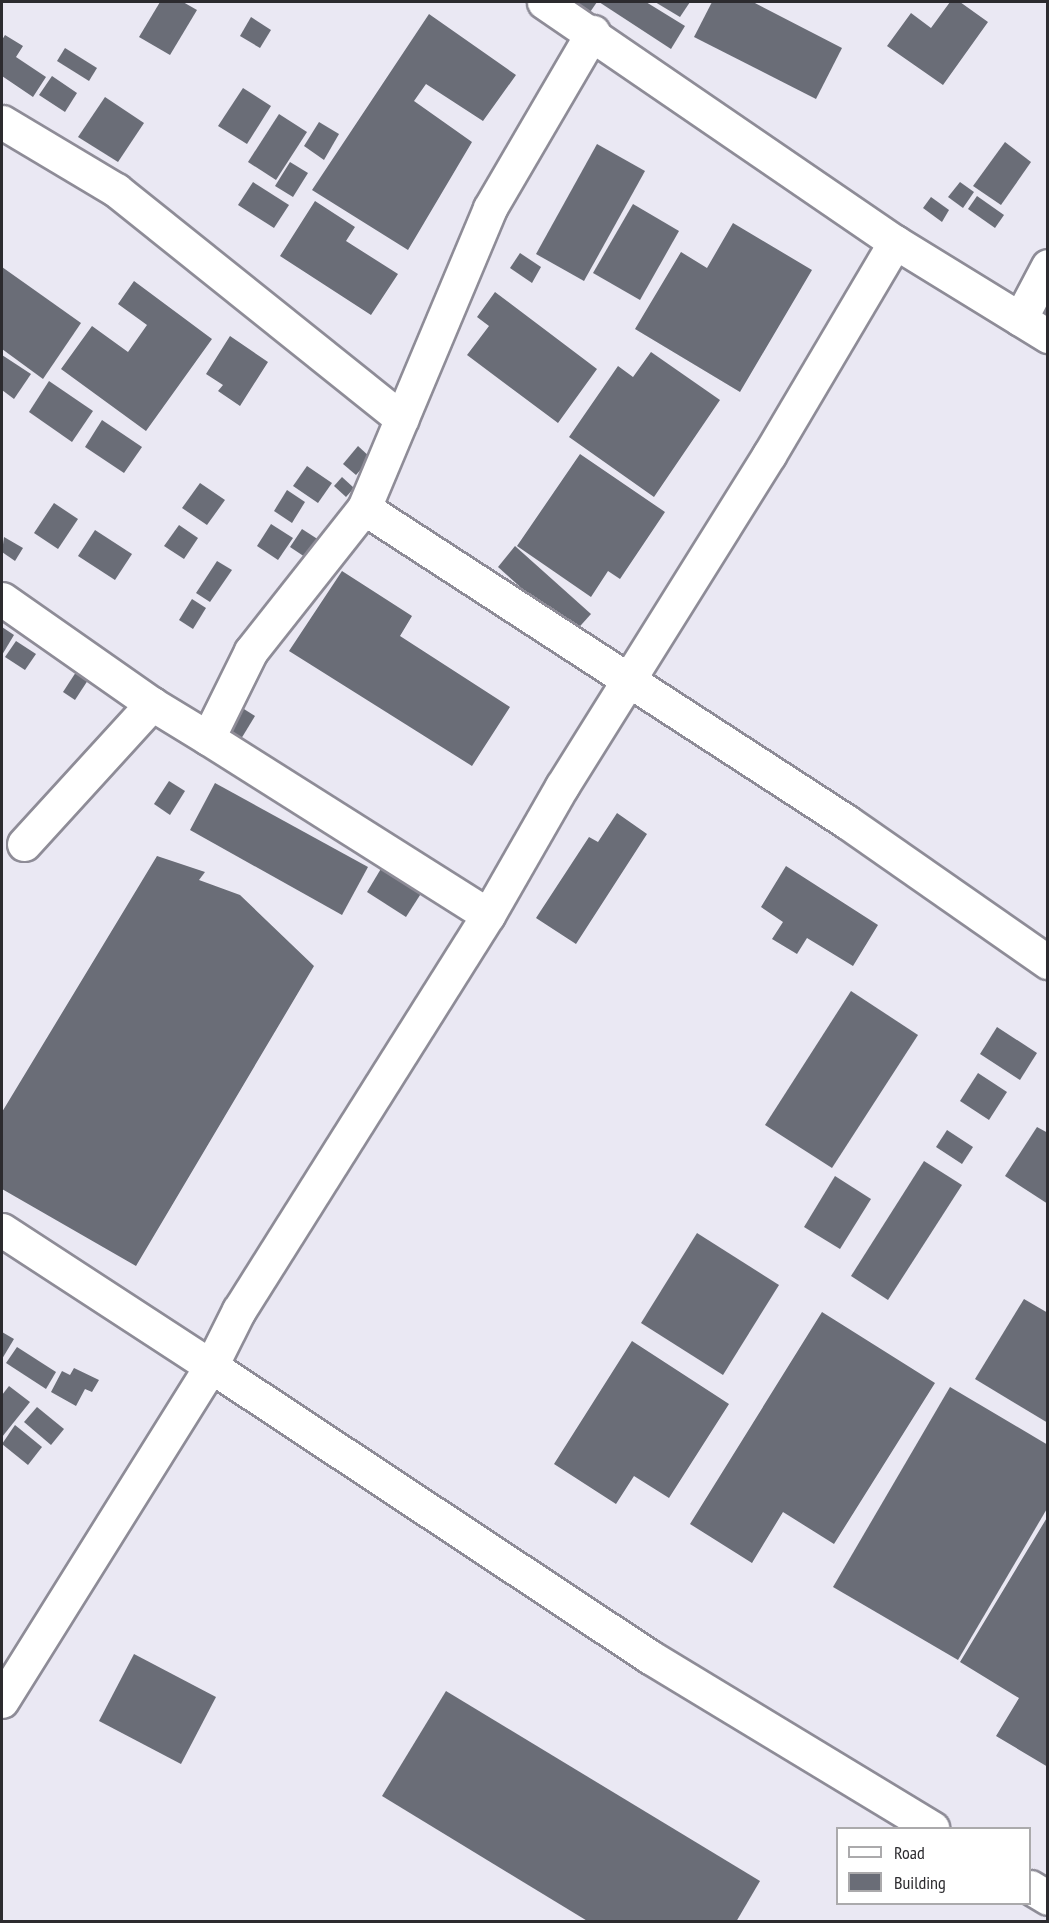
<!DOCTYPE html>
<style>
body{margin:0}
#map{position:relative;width:1049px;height:1923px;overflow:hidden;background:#eae8f3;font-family:"PT Sans Narrow",sans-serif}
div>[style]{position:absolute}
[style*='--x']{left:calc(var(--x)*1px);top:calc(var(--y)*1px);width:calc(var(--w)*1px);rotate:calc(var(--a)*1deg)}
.building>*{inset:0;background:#6a6d77}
.roads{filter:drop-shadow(2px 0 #8e8c97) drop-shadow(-2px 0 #8e8c97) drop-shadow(0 2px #8e8c97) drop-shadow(0 -2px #8e8c97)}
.minor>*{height:33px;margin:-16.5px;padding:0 16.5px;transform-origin:16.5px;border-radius:16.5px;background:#fff}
span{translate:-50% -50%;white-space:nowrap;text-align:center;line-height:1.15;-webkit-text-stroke:6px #fff;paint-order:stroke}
.frame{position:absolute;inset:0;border:3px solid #2c2b2f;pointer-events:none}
.legend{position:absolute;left:836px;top:1827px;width:195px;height:78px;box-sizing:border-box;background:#fff;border:2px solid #abaaac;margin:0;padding:8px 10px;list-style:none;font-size:18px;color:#2c2b2f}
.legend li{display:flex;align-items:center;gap:12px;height:30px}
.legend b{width:30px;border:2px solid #abaaac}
</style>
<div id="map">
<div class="building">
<div style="clip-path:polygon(160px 2px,183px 2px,197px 10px,170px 55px,139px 37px)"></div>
<div style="clip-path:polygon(574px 2px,597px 2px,586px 18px,570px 8px)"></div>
<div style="clip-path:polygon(599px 2px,646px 2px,685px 26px,671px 49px)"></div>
<div style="clip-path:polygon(655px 2px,690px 2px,680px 17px)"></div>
<div style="clip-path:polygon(712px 2px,753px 2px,842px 48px,816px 99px,694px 37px)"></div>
<div style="clip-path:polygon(950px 2px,960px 2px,988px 22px,943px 85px,887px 46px,911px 13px,931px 28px)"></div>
<div style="clip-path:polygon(429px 14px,516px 75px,483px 121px,426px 84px,414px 101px,472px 142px,408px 250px,312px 190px)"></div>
<div style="clip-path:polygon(251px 17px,271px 30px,260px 48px,240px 36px)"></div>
<div style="clip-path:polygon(5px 35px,23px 46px,16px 57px,46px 77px,33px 97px,2px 76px,2px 40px)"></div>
<div style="clip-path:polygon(65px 48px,97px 68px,89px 81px,57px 61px)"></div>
<div style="clip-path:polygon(52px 76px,77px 93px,65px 112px,39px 95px)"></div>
<div style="clip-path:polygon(243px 88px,271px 106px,247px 144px,218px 126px)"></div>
<div style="clip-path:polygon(105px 97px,144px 123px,118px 162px,78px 137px)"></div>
<div style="clip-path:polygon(279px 114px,307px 132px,276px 180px,248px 162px)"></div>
<div style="clip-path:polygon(319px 122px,339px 134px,324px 160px,304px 146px)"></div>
<div style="clip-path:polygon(1005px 142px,1031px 162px,1001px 205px,973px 186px)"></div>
<div style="clip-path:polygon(597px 144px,645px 171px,584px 281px,536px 254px)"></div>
<div style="clip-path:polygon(290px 162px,308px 173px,293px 197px,275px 186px)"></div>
<div style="clip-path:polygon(253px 182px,289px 205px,274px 228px,238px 205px)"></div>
<div style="clip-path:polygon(960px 182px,974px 192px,963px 208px,948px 197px)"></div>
<div style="clip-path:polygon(977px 196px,1004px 215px,995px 228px,968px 209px)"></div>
<div style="clip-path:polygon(931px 197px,949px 210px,942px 222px,923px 208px)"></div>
<div style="clip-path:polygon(315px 201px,355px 227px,346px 241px,398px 274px,371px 315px,280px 256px)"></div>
<div style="clip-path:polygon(633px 204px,679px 231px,640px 300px,593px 273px)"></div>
<div style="clip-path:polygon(733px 223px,812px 270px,740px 392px,635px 329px,681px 252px,707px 268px)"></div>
<div style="clip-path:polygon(520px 253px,541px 267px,532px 283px,510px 268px)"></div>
<div style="clip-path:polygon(2px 267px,81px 323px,43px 379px,2px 349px)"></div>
<div style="clip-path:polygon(134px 281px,212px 339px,146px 431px,61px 369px,92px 326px,128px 352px,147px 325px,118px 304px)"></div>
<div style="clip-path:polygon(495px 292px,597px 369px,558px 423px,467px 355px,489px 326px,477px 317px)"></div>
<div style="clip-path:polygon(230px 336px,268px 362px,240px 406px,218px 391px,223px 385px,206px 374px)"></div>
<div style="clip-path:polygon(651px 352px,720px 400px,654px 497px,569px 437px,618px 366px,633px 377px)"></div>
<div style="clip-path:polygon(2px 355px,31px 374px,14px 399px,2px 390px)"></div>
<div style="clip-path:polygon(49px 381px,93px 411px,72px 442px,29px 412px)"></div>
<div style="clip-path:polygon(102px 420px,142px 447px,124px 473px,85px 447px)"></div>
<div style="clip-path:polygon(358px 446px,371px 458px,356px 475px,343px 464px)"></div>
<div style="clip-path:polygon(580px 454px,665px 512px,620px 579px,608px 571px,591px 597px,517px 546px)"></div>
<div style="clip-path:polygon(307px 466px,332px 483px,318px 503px,293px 486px)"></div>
<div style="clip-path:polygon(342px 477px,354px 488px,346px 497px,334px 486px)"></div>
<div style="clip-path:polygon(200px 483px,225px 500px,207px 525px,182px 508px)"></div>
<div style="clip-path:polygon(287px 490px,305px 502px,292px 523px,274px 511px)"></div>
<div style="clip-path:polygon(54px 503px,78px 519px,58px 549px,34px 533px)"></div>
<div style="clip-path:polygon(271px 524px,293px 538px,278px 560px,257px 546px)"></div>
<div style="clip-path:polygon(179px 525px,198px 538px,184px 559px,164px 546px)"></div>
<div style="clip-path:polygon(302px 529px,319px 540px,308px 559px,290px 547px)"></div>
<div style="clip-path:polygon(95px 530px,132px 554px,115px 580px,78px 556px)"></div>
<div style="clip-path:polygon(4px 537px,23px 548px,15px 561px,2px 552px)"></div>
<div style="clip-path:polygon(515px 546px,591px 614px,573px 634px,498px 567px)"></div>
<div style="clip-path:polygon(217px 561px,232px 570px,210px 602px,196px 593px)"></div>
<div style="clip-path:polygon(342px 571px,412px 616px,400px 636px,510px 707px,472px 766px,289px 651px)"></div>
<div style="clip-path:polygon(192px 599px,206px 608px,193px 629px,179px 620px)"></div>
<div style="clip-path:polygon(2px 627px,14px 635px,2px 655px)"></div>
<div style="clip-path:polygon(16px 641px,36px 654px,25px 670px,5px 657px)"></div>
<div style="clip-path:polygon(78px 669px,90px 677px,75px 700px,63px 692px)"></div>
<div style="clip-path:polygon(236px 704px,255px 716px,241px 739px,222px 728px)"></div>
<div style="clip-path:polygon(169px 781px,185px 791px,170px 815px,154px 804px)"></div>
<div style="clip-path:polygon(215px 783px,368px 867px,342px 915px,190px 830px)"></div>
<div style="clip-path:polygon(617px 813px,647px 834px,576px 944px,536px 918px,589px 837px,598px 842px)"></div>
<div style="clip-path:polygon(157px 856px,205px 872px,199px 880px,240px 895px,314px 966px,136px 1266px,2px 1189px,2px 1112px)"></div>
<div style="clip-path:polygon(786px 866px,878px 925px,853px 966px,807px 938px,797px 954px,772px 939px,783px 922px,761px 907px)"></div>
<div style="clip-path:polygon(382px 867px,422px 892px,406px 917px,367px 892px)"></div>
<div style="clip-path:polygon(851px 991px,918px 1035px,832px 1168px,765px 1125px)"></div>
<div style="clip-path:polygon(997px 1027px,1037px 1053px,1020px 1080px,980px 1054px)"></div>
<div style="clip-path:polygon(978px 1073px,1007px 1092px,989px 1120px,960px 1101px)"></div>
<div style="clip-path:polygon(1037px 1127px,1048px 1133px,1048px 1204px,1005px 1176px)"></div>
<div style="clip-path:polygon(947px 1130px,973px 1147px,962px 1164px,936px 1147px)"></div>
<div style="clip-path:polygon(924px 1161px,962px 1185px,888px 1300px,851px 1276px)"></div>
<div style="clip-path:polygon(835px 1176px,871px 1199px,840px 1249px,804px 1227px)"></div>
<div style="clip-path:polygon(697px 1233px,779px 1285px,723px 1375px,641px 1323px)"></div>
<div style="clip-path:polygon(1024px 1299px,1048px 1313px,1048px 1423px,975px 1379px)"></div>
<div style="clip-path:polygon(822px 1312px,935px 1383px,834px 1544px,783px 1512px,752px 1563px,690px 1524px)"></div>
<div style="clip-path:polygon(2px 1332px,14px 1339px,2px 1359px)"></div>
<div style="clip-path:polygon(632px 1341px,729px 1404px,669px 1498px,634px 1476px,616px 1504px,554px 1464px)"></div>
<div style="clip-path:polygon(17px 1347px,56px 1372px,46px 1389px,6px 1363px)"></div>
<div style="clip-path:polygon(74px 1368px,99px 1380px,92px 1392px,85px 1389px,76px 1406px,51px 1392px,62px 1371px,70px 1375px)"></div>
<div style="clip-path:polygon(9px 1386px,30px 1402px,2px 1437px,2px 1395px)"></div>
<div style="clip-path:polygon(950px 1387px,1048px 1445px,1048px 1507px,958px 1660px,833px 1587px)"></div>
<div style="clip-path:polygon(37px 1407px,64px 1429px,51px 1445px,24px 1422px)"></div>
<div style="clip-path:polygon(15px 1425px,42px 1447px,28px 1465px,2px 1444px)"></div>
<div style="clip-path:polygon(1048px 1516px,1048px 1767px,996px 1736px,1019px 1698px,960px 1662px)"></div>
<div style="clip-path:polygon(134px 1654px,216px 1697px,181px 1764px,99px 1721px)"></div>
<div style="clip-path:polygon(446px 1691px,760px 1881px,736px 1922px,589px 1922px,382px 1796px)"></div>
</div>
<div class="roads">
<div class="minor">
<div style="--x:544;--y:2;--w:425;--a:34.4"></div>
<div style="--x:895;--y:242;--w:180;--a:31.6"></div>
<div style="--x:2;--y:122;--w:133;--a:30.8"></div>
<div style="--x:116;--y:190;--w:366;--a:38.7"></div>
<div style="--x:895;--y:242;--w:247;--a:120.6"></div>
<div style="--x:769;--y:455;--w:390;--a:122"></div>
<div style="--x:562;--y:786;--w:149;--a:119.8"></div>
<div style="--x:488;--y:915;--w:467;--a:122.2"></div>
<div style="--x:239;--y:1310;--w:63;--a:116.6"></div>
<div style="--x:211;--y:1366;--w:527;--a:33.54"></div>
<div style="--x:650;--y:1657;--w:330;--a:31.2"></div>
<div style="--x:1020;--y:319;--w:60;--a:-62.2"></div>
<div style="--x:364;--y:508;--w:576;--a:33.03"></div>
<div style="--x:847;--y:822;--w:245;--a:34.9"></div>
<div style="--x:2;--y:599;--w:183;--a:35"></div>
<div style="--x:152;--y:704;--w:66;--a:31.3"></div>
<div style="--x:208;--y:738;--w:97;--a:-63.7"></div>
<div style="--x:251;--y:651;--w:182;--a:-51.7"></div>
<div style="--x:364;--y:508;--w:325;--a:-67.2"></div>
<div style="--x:490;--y:208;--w:204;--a:-59.7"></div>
<div style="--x:208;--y:738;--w:331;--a:32.3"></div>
<div style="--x:24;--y:844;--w:190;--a:-47.6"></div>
<div style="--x:2;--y:1230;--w:249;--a:33.1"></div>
<div style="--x:211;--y:1366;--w:395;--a:122"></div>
<div style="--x:1030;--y:1887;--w:21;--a:31"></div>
</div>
</div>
<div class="frame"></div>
<ul class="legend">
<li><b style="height:8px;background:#fff"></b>Road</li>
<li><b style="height:16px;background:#6a6d77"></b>Building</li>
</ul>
</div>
